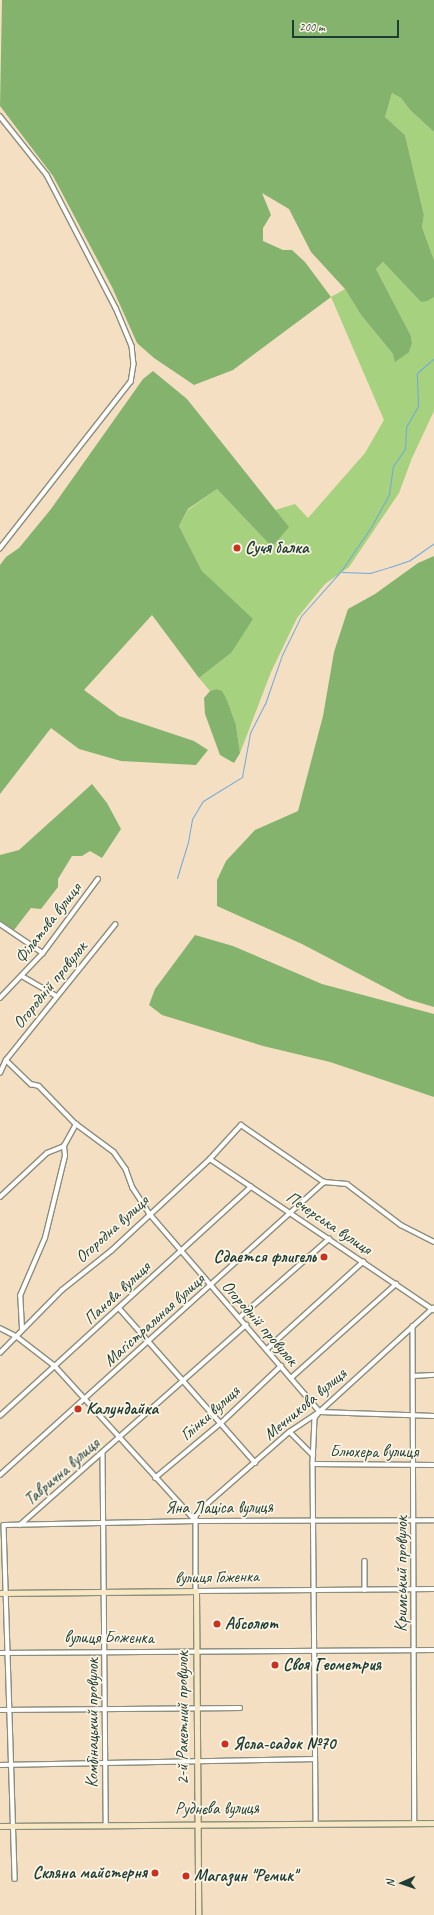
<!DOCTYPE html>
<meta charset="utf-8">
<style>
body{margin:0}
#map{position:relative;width:434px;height:1915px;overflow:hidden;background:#f5dfc2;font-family:Caveat,sans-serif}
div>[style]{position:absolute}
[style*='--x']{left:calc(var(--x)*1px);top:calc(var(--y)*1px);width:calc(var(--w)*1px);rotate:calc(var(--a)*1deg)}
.green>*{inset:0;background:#a6d17e}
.forest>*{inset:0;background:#84b36d}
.stream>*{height:1px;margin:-0.5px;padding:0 0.5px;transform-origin:0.5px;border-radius:0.5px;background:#6da9de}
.roads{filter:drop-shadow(1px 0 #8a8e7b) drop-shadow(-1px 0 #8a8e7b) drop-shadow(0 1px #8a8e7b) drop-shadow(0 -1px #8a8e7b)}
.street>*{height:3.5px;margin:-1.75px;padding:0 1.75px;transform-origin:1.75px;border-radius:1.75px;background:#fff}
.secondary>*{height:5px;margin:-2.5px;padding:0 2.5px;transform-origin:2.5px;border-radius:2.5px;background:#f7e8c3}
.dots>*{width:11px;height:11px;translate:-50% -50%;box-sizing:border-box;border:2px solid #fcf5e5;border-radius:50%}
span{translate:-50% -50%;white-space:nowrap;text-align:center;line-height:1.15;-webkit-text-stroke:3.5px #fcf5e5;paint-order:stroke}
.poi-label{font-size:17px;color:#1f3d34;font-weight:700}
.left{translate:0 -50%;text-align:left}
.right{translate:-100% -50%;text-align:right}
.street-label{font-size:17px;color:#1f3d34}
.north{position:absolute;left:382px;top:1863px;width:40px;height:40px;-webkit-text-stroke:3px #fcf5e5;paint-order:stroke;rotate:268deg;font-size:11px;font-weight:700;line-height:16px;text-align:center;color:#1f3d34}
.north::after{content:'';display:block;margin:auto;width:14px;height:18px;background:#1f3d34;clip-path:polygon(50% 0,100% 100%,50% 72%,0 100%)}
.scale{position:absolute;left:292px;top:20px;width:107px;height:18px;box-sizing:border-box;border:2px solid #1f3d34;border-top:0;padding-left:5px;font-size:12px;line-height:14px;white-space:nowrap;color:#1f3d34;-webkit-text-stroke:3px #fcf5e5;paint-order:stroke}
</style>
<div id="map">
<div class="green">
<div style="clip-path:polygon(392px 93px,401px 98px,410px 110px,434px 132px,434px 260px,422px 227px,424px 215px,405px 135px,385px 117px)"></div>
<div style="clip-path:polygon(383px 262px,421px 302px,434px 297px,434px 411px,412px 458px,399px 493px,349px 567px,325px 584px,297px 618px,271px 672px,240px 753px,236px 725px,227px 700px,216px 689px,210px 691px,199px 678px,231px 653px,215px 584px,202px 571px,179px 526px,188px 510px,217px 489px,272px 547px,288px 527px,275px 510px,295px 504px,308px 518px,365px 453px,384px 420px,331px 297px,345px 289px,361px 315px,393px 354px,409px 352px,412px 344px,411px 336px,376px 269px)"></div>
</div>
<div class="forest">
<div style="clip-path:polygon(2px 0,434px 0,434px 132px,410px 110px,401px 98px,392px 93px,385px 117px,405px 135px,424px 215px,422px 227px,434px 260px,434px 297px,427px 301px,421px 302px,383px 262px,376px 269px,411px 336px,412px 344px,409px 352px,395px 362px,393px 354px,361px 315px,345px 289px,311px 252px,289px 209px,262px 193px,271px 215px,263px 228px,263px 241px,283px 250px,292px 250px,305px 262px,331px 297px,233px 370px,194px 385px,154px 358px,137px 343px,112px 287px,53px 176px,0 106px)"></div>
<div style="clip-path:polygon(153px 371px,187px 399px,289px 527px,272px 547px,217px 489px,188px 509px,179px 526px,202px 571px,253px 619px,231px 653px,199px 678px,152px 615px,84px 690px,119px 716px,194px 741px,208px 750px,196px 765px,121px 761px,79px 749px,51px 728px,0 794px,0 565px,6px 557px,19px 548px,51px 509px,143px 379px)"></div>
<div style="clip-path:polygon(434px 556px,434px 1007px,407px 999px,302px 944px,217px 906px,217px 880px,226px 861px,255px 830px,298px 811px,323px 716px,334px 652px,348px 609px,375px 594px,418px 563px)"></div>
<div style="clip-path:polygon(216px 689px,222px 691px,227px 700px,236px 725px,240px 753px,234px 763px,220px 755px,205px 714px,204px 698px,210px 691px)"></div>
<div style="clip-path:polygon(92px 784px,107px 803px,121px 829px,102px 858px,90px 851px,82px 856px,72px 856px,58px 879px,58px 887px,41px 909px,31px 908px,14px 930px,0 921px,0 855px,19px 850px)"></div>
<div style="clip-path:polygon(195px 935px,233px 946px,322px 984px,434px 1014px,434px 1097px,330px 1062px,263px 1046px,162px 1015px,149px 1005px,155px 989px)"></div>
</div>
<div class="stream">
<div style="--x:342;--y:572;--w:28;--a:2"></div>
<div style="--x:370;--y:573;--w:21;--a:-17"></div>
<div style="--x:390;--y:567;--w:21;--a:-19"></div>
<div style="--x:410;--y:560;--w:29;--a:-35"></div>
<div style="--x:177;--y:878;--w:38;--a:-73"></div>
<div style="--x:188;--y:842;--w:23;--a:-80"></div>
<div style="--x:192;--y:819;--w:21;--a:-59"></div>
<div style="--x:203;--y:801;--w:46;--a:-31.6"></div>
<div style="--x:242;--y:777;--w:45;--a:-79.7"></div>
<div style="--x:250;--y:733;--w:33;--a:-63"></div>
<div style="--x:265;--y:704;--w:52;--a:-70.9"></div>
<div style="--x:282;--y:655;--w:43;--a:-64"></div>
<div style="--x:301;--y:616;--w:60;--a:-48.4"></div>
<div style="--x:341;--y:571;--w:53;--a:-55.7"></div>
<div style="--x:371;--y:527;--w:38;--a:-61"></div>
<div style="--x:389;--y:494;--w:28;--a:-82"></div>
<div style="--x:393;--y:466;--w:21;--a:-55"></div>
<div style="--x:405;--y:449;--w:22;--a:-87"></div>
<div style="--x:406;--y:427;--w:24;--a:-60"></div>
<div style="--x:418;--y:406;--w:33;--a:-92"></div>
<div style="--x:417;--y:373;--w:23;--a:-41"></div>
</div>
<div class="roads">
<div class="street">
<div style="--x:0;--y:116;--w:75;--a:51.5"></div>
<div style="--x:47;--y:175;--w:150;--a:62.6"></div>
<div style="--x:116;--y:308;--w:41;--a:67.2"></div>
<div style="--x:132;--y:346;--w:18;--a:84"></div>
<div style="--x:134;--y:364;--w:18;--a:99"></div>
<div style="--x:131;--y:382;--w:212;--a:128.1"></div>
<div style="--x:0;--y:924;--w:52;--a:34"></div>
<div style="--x:22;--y:976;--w:39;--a:30"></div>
<div style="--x:0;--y:998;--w:62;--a:-46.3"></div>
<div style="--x:43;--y:953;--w:92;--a:-53.4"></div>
<div style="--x:6;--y:1060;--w:35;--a:44"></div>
<div style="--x:31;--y:1084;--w:8;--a:14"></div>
<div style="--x:39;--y:1086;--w:53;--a:45.8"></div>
<div style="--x:76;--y:1124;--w:47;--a:36.4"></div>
<div style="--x:114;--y:1152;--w:21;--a:55"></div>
<div style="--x:126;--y:1169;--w:20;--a:70"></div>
<div style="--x:133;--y:1188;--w:30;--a:57"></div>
<div style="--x:149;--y:1213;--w:262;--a:49.3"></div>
<div style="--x:320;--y:1412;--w:8;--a:130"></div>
<div style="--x:315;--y:1418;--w:46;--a:92.5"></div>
<div style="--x:313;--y:1464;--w:359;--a:89.5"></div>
<div style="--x:0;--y:1073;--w:14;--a:-65"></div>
<div style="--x:6;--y:1060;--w:174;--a:-51.1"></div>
<div style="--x:210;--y:1159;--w:270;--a:34"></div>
<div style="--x:0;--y:1197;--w:64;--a:-43.1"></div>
<div style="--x:47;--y:1153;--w:18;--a:-22"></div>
<div style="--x:434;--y:1308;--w:154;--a:137.6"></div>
<div style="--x:320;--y:1412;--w:36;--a:146"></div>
<div style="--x:290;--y:1432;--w:108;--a:138.8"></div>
<div style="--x:209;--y:1503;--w:18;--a:135"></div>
<div style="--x:196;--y:1516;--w:75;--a:90"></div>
<div style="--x:196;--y:1591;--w:238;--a:-0.5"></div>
<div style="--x:120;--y:1309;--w:205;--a:48.6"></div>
<div style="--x:239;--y:1318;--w:120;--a:-41.3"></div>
<div style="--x:413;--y:1326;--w:497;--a:89.8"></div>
<div style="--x:0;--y:1328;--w:18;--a:27"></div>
<div style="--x:16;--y:1336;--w:49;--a:37.6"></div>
<div style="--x:55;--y:1366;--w:210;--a:47.7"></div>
<div style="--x:22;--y:1329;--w:33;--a:-93"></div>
<div style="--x:20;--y:1296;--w:63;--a:-66.7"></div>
<div style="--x:45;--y:1238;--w:84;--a:-76.3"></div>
<div style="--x:65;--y:1156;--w:10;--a:-96"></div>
<div style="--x:64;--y:1146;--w:25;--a:-61"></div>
<div style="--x:267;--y:1349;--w:130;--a:-42.2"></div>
<div style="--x:0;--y:1353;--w:88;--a:-45.5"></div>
<div style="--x:62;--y:1290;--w:63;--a:-38.5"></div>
<div style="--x:111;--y:1251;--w:135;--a:-42.9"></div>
<div style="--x:210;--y:1159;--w:46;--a:-47.6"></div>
<div style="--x:241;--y:1125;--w:101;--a:34.5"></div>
<div style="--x:324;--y:1182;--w:23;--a:5"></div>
<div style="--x:347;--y:1184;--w:68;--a:37.2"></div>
<div style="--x:401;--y:1225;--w:37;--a:27"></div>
<div style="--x:413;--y:1376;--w:21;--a:-3"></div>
<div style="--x:291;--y:1378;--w:141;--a:-41.8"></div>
<div style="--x:320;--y:1412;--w:114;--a:2"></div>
<div style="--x:0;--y:1416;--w:340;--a:-42.4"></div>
<div style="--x:290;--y:1432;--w:33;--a:45"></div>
<div style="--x:103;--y:1454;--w:370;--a:89.5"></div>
<div style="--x:313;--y:1464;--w:121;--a:0.5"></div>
<div style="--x:0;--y:1475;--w:437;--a:-42.1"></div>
<div style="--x:155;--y:1478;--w:86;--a:-39.8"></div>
<div style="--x:221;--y:1423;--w:83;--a:-43.5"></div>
<div style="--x:4;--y:1525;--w:192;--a:-1.2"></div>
<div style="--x:196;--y:1521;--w:238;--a:-0.2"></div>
<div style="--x:4;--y:1525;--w:354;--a:88.2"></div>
<div style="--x:20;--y:1525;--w:302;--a:-41.5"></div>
<div style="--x:365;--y:1561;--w:29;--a:90"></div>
<div style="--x:0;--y:1653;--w:434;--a:-0.4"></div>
<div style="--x:0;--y:1710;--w:240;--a:-0.5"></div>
<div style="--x:0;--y:1765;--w:315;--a:-1.1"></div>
</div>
<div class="secondary">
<div style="--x:0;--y:1593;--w:196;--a:-0.6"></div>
<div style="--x:196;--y:1591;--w:324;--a:89.6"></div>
<div style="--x:0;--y:1826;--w:434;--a:-0.4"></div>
</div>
</div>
<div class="dots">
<div style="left:237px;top:548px;background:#c8321e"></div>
<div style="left:324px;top:1257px;background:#c8321e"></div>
<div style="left:78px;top:1409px;background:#c8321e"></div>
<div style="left:217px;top:1624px;background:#c8321e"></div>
<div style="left:275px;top:1665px;background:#c8321e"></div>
<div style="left:225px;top:1744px;background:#c8321e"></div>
<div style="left:155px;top:1873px;background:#c8321e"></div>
<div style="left:186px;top:1876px;background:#c8321e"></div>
</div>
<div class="poi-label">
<span class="left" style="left:245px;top:548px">Сучя балка</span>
<span class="right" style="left:316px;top:1257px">Сдается флигель</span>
<span class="left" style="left:86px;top:1409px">Калундайка</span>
<span class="left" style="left:225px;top:1624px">Абсолют</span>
<span class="left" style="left:283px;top:1665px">Своя Геометрия</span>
<span class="left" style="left:233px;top:1744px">Ясла-садок №70</span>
<span class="right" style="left:147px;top:1873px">Скляна майстерня</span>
<span class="left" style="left:194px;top:1876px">Магазин "Ремик"</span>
</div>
<div class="street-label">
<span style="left:48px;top:923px;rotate:-52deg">Філатова вулиця</span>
<span style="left:50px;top:985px;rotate:-51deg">Огородній провулок</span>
<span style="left:329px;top:1223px;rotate:34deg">Печерська вулиця</span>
<span style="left:112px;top:1229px;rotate:-42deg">Огородна вулиця</span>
<span style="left:117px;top:1293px;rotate:-43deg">Панова вулиця</span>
<span style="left:154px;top:1320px;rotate:-42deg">Магістральная вулиця</span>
<span style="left:260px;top:1323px;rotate:49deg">Огородній провулок</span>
<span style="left:305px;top:1404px;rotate:-40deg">Мечникова вулиця</span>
<span style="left:210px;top:1413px;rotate:-42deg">Глінки вулиця</span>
<span style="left:374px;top:1452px">Блюхера вулиця</span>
<span style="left:62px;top:1472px;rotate:-41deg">Таврична вулиця</span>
<span style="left:219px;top:1508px">Яна Лаціса вулиця</span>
<span style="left:402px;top:1574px;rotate:-90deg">Кримський провулок</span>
<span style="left:217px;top:1577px;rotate:-1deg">вулиця Гоженка</span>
<span style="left:109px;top:1638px">вулиця Боженка</span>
<span style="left:183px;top:1718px;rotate:-90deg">2-й Ракетний провулок</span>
<span style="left:93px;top:1723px;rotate:-90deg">Комбінацький провулок</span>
<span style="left:217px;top:1809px">Руднєва вулиця</span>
</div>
<div class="north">N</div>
<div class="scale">200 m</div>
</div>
